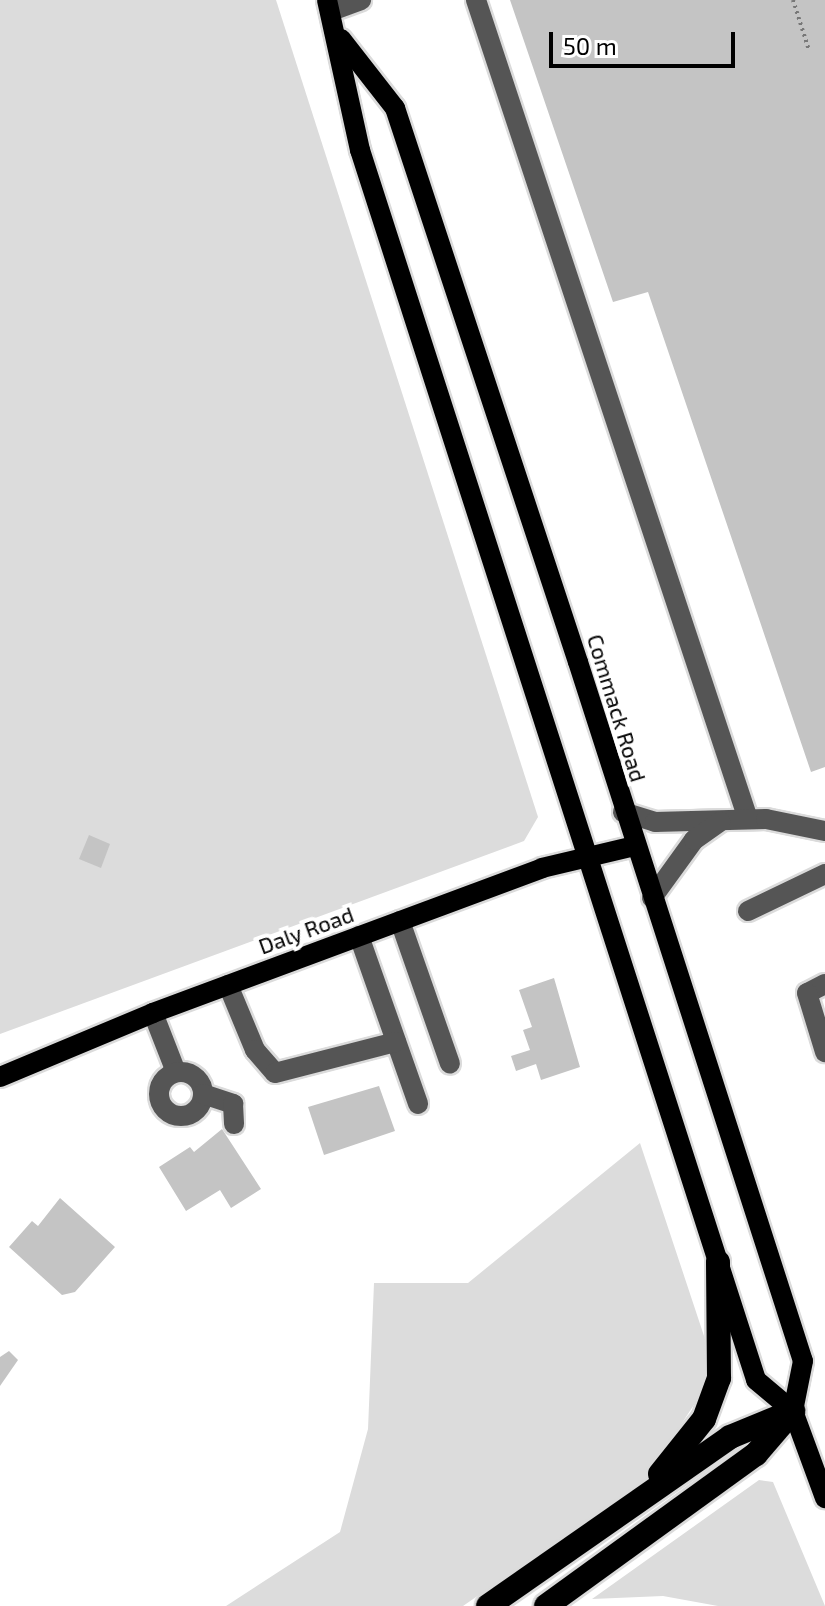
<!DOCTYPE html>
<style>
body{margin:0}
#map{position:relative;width:825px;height:1606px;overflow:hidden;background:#fff;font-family:"Exo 2",sans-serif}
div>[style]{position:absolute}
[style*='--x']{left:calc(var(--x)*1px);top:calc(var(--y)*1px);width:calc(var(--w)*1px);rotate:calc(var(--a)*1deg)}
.green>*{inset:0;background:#dcdcdc}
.building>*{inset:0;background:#c4c4c4}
.path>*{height:4px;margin-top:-2px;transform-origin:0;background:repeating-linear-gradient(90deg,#777 0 2px,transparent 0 6px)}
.roads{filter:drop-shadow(2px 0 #dbdbdb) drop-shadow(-2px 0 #dbdbdb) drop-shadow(0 2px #dbdbdb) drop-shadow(0 -2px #dbdbdb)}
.minor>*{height:20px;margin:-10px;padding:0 10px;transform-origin:10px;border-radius:10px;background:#555}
.minor>.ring{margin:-10px;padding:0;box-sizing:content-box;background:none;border:20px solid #555;border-radius:50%}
.major>*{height:20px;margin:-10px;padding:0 10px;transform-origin:10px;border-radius:10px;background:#000}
.highway>*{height:24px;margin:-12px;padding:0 12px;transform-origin:12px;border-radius:12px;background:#000}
span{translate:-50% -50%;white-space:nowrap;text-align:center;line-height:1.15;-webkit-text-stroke:8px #fff;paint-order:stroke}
.street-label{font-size:22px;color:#000}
.scale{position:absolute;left:549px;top:32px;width:186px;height:36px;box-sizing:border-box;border:4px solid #000;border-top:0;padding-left:10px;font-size:24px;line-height:28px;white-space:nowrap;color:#000;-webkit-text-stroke:6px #fff;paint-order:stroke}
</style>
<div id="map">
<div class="green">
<div style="clip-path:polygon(0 0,276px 0,538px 817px,524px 841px,0 1034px)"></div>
<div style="clip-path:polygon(640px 1143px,708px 1348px,705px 1375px,712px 1377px,645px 1480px,463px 1606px,226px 1606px,340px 1532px,368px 1429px,374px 1283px,468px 1283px)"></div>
<div style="clip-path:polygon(759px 1480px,773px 1482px,825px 1606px,718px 1606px,663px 1596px,592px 1599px)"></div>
</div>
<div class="building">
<div style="clip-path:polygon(510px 0,825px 0,825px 767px,811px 772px,648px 292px,613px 302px)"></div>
<div style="clip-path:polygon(89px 835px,110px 844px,101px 868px,79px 859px)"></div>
<div style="clip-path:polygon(554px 978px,580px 1067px,541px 1080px,536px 1064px,516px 1071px,511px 1056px,530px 1050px,523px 1030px,532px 1027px,519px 990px)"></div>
<div style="clip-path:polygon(379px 1086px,395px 1131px,324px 1155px,308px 1107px)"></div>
<div style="clip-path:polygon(222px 1129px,261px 1189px,231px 1208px,220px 1190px,186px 1211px,159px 1167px,190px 1147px,194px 1152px)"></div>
<div style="clip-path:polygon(60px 1198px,115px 1247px,75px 1292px,62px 1295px,9px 1247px,32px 1221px,38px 1226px)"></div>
<div style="clip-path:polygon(9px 1351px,18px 1360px,0 1386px,0 1357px)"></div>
</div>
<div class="path">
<div style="--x:793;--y:0;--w:52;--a:72.3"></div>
</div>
<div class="roads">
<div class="minor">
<div style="--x:476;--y:0;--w:863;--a:71.63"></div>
<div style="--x:331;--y:11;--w:32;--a:-20"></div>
<div style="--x:623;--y:812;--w:34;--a:17"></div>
<div style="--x:655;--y:822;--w:111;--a:-1.5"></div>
<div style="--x:766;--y:819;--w:60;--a:11.5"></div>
<div style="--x:652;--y:898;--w:72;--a:-54.1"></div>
<div style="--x:694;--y:840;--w:32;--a:-35"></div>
<div style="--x:748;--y:911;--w:85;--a:-25.7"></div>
<div style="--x:400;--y:921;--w:151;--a:70.7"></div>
<div style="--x:359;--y:936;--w:178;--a:70.6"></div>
<div style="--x:825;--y:984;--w:20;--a:153"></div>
<div style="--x:807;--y:993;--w:62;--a:73"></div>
<div style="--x:228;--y:985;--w:70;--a:67.4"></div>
<div style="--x:255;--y:1050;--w:30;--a:49"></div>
<div style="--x:275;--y:1073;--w:125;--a:-14.4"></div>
<div style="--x:153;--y:1013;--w:63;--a:68.7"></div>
<div class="ring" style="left:159px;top:1072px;width:24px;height:24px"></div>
<div style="--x:203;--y:1094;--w:32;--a:18"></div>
<div style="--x:233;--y:1104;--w:20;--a:87"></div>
</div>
<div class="major">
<div style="--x:327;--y:0;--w:154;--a:77.6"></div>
<div style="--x:360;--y:150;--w:1292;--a:72.15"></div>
<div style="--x:756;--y:1380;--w:48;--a:40"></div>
<div style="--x:793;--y:1411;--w:93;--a:69.8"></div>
<div style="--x:341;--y:39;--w:88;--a:52"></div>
<div style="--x:395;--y:108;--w:583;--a:71.72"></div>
<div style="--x:578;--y:662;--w:734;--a:72.16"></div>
<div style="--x:803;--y:1361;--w:51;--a:101.3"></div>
<div style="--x:0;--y:1077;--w:166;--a:-22.7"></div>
<div style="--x:153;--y:1013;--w:415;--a:-20.4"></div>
<div style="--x:542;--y:868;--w:95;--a:-13.4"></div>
</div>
<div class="highway">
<div style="--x:660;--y:1474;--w:70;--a:-51.3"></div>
<div style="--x:704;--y:1419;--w:44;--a:-69.9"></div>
<div style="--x:719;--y:1378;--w:116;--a:-90.5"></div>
<div style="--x:488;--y:1606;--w:295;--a:-34.9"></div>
<div style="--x:730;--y:1437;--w:68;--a:-22.4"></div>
<div style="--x:546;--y:1606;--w:259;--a:-35.9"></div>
<div style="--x:756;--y:1454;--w:57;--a:-49.3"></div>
</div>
</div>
<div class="street-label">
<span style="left:617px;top:708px;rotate:73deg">Commack Road</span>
<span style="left:306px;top:930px;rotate:-20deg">Daly Road</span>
</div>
<div class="scale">50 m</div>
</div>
